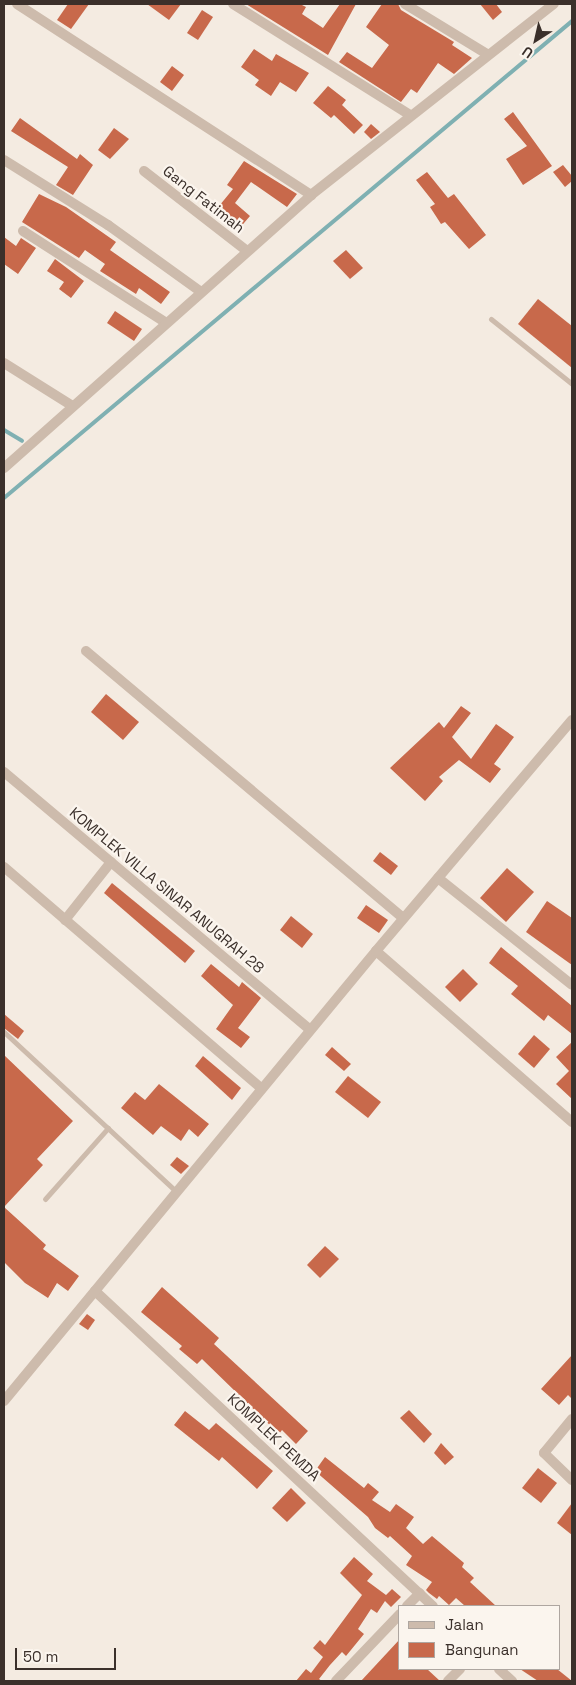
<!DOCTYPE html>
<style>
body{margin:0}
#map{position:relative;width:576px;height:1685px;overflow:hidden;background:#f4ebe1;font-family:"Space Grotesk",sans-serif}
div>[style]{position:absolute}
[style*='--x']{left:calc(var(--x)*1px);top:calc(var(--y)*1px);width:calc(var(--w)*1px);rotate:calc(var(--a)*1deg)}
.stream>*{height:4px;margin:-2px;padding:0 2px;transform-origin:2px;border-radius:2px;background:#7fb0b2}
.building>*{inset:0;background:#c8694b}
.service>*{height:5px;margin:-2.5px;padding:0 2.5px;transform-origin:2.5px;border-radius:2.5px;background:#cdbbac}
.minor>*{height:10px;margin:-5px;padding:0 5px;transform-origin:5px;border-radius:5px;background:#cdbbac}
span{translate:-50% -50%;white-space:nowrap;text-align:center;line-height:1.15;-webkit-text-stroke:4.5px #fbf5ee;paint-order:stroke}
.street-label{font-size:15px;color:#3b302b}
.frame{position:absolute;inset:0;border:5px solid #3b302b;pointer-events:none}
.legend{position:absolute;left:398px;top:1605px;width:162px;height:65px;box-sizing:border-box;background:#fbf5ee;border:1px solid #aea6a0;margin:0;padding:6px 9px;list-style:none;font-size:15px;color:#3b302b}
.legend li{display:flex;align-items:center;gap:10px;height:25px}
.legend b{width:25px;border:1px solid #aea6a0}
.north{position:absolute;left:511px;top:15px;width:50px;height:50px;-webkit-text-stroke:4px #fbf5ee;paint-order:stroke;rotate:215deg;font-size:14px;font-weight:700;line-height:20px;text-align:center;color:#3b302b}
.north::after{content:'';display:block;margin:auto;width:18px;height:22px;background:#3b302b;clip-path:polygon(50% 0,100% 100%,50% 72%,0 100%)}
.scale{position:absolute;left:15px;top:1648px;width:101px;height:22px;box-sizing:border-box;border:2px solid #3b302b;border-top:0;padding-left:6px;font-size:15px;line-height:18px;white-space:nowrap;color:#3b302b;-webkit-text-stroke:4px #fbf5ee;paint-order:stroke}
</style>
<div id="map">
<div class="stream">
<div style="--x:4;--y:430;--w:21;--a:31"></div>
<div style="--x:4;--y:498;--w:742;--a:-40.02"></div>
</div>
<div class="building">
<div style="clip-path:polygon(68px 4px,89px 4px,71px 29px,57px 20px)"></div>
<div style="clip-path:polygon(147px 4px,181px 4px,169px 20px)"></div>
<div style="clip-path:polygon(246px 4px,300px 4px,306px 7px,302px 14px,323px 28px,340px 4px,356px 4px,328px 55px)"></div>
<div style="clip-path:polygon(382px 4px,398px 4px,401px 10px,454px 42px,452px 45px,472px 58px,454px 74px,438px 63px,417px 93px,411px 89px,401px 102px,339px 62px,347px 52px,372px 68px,389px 45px,366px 27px)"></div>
<div style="clip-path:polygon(480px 4px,496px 4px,502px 12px,493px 20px)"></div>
<div style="clip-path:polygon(202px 10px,213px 17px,198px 40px,187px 33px)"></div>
<div style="clip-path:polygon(254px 49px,272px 61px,276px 54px,309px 73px,296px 92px,280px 82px,271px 96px,255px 85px,259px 80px,241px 67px)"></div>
<div style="clip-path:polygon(172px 66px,184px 75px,172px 91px,160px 82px)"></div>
<div style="clip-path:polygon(328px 86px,346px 100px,342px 105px,363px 125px,354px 134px,334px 115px,331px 118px,313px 103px)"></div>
<div style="clip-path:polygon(513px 112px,552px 166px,523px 185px,506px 159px,527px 146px,504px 119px)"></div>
<div style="clip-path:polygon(20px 118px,77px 159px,80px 154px,93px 165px,73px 195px,56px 185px,68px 167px,11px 131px)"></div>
<div style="clip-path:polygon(371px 124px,380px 132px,371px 139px,364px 132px)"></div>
<div style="clip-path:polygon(114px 128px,129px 139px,110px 159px,98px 150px)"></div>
<div style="clip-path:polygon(244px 161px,297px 194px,287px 207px,251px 182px,235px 203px,250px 216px,238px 230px,215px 211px,233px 189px,227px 185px)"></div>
<div style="clip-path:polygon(563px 165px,572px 176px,572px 181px,565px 187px,553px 172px)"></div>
<div style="clip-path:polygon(427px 172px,448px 198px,454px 194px,486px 235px,469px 249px,445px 222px,441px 224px,430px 207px,435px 204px,416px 180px)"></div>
<div style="clip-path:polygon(39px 194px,66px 207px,116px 242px,110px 250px,170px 292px,161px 304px,139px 288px,136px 294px,100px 271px,105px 264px,85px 250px,79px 258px,22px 222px)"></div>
<div style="clip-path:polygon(4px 237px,16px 246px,21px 238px,36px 248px,18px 274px,4px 264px)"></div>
<div style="clip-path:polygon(346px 250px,363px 268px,350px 279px,333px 261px)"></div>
<div style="clip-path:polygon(55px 259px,84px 281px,71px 298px,59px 289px,64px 282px,47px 271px)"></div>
<div style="clip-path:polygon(538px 299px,572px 326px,572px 368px,518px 324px)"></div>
<div style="clip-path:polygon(115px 311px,142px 329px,134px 341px,107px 323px)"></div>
<div style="clip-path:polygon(106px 694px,139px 722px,123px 740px,91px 712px)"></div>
<div style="clip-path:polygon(461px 706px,471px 713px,452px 737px,471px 759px,496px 724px,514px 737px,494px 764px,501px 769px,490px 783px,459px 760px,439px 777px,443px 781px,425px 801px,390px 768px,439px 722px,444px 728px)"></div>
<div style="clip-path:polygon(380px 852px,398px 866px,391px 875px,373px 861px)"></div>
<div style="clip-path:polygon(507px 868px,534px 892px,506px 922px,480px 898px)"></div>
<div style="clip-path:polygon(112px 883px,195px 951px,185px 963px,104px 893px)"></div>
<div style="clip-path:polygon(547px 901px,572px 918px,572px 965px,526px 932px)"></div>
<div style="clip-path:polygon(366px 905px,388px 920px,379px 933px,357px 918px)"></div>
<div style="clip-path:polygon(291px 916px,313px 934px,302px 948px,280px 930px)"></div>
<div style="clip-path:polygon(501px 947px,572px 1006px,572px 1034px,548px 1015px,544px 1021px,511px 994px,518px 986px,489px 963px)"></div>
<div style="clip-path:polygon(211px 964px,239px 987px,242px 982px,261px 998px,238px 1028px,250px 1037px,241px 1048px,216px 1029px,233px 1005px,201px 976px)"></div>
<div style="clip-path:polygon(463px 969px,478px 984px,460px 1002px,445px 987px)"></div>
<div style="clip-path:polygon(4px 1014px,24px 1031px,18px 1039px,4px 1028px)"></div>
<div style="clip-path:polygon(534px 1035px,550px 1049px,534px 1068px,518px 1054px)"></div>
<div style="clip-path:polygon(572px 1042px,572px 1099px,556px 1084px,569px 1071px,556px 1057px)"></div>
<div style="clip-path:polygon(332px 1047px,351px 1064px,344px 1071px,325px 1055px)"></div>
<div style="clip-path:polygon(4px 1055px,73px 1121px,37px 1159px,43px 1165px,4px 1207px,46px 1245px,43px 1249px,79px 1276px,68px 1291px,57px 1283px,48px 1298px,25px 1283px,4px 1262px)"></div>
<div style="clip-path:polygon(203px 1056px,241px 1088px,232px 1100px,195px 1066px)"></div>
<div style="clip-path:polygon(348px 1076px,381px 1102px,368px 1118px,335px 1092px)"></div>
<div style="clip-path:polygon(159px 1084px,209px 1124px,198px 1137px,189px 1129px,181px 1141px,161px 1126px,153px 1135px,121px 1108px,135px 1092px,145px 1100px)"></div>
<div style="clip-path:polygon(177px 1157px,189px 1166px,181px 1174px,170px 1165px)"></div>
<div style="clip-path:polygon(325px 1246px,339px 1259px,320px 1278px,307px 1265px)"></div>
<div style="clip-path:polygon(162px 1287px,219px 1338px,214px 1344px,308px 1431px,296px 1444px,282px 1430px,279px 1434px,202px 1359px,197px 1364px,179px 1349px,182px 1346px,141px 1312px)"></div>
<div style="clip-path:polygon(87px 1314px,95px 1320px,88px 1330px,79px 1324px)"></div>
<div style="clip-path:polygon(572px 1355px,572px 1399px,568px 1395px,559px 1405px,541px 1389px)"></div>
<div style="clip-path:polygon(409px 1410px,432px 1434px,424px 1443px,400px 1418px)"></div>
<div style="clip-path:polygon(185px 1411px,209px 1430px,216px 1423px,273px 1471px,257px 1489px,222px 1457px,219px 1461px,174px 1425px)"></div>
<div style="clip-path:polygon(441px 1443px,454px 1457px,445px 1465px,434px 1453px)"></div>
<div style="clip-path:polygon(325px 1457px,364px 1488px,368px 1483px,379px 1492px,372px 1500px,390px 1512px,396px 1504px,414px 1517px,406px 1528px,423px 1544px,432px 1536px,464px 1563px,462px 1567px,474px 1578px,470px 1582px,496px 1606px,465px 1606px,456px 1598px,449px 1605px,439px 1596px,437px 1599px,429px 1593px,426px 1590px,432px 1582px,406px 1565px,412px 1556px,390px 1536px,388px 1538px,375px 1528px,368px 1517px,315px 1471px)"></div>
<div style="clip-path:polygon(538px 1468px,557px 1483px,541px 1503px,522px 1488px)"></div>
<div style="clip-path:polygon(291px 1488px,306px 1503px,287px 1522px,272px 1508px)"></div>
<div style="clip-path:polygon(572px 1503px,572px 1535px,557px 1523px)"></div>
<div style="clip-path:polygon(354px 1557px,373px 1574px,367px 1581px,386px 1595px,392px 1589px,401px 1597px,391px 1607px,385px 1601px,377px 1613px,371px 1609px,358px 1629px,364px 1634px,346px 1656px,342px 1652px,330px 1665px,319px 1679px,322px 1681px,296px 1681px,306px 1669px,311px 1673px,323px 1657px,313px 1648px,320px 1640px,325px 1645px,362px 1595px,340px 1573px)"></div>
<div style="clip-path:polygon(400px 1639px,400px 1669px,427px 1669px,440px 1681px,361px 1681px)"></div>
<div style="clip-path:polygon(520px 1669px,557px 1669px,572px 1681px,538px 1681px)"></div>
</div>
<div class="service">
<div style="--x:491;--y:319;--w:104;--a:38.7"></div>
<div style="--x:4;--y:1032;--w:236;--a:42.8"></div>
<div style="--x:45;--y:1199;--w:95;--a:-48.4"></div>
</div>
<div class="minor">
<div style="--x:17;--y:4;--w:351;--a:33"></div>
<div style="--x:233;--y:4;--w:209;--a:32.1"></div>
<div style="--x:405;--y:4;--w:96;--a:31.4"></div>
<div style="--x:4;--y:160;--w:123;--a:32"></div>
<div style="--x:108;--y:225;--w:113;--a:35.7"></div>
<div style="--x:144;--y:171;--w:130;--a:37.8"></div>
<div style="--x:23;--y:231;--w:169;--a:32.7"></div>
<div style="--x:4;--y:363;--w:79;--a:32.1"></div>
<div style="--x:4;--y:468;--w:411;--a:-41.6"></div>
<div style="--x:311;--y:195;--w:309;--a:-38.2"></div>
<div style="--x:86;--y:651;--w:414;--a:40.1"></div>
<div style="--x:4;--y:772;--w:400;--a:40.1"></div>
<div style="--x:4;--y:867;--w:340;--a:40.7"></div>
<div style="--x:438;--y:878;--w:171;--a:38.6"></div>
<div style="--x:65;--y:920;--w:74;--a:-51.6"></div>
<div style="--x:376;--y:951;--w:260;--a:41.1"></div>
<div style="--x:95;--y:1291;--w:462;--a:43"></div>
<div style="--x:4;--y:1401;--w:584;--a:-50.42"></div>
<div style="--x:376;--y:951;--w:303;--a:-49.7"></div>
<div style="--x:572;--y:1419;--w:44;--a:129.5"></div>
<div style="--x:544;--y:1453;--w:39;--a:44"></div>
<div style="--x:407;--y:1606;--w:18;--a:-45"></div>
<div style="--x:499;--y:1669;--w:18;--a:43"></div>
<div style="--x:336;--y:1681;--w:93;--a:-46.3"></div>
<div style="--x:448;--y:1681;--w:17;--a:-45"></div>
</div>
<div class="street-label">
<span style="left:204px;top:199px;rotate:38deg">Gang Fatimah</span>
<span style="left:167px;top:890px;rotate:40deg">KOMPLEK VILLA SINAR ANUGRAH 28</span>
<span style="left:274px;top:1437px;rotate:43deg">KOMPLEK PEMDA</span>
</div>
<div class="frame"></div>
<ul class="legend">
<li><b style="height:6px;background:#cdbbac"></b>Jalan</li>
<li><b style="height:14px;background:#c8694b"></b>Bangunan</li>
</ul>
<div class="north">U</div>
<div class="scale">50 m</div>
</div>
